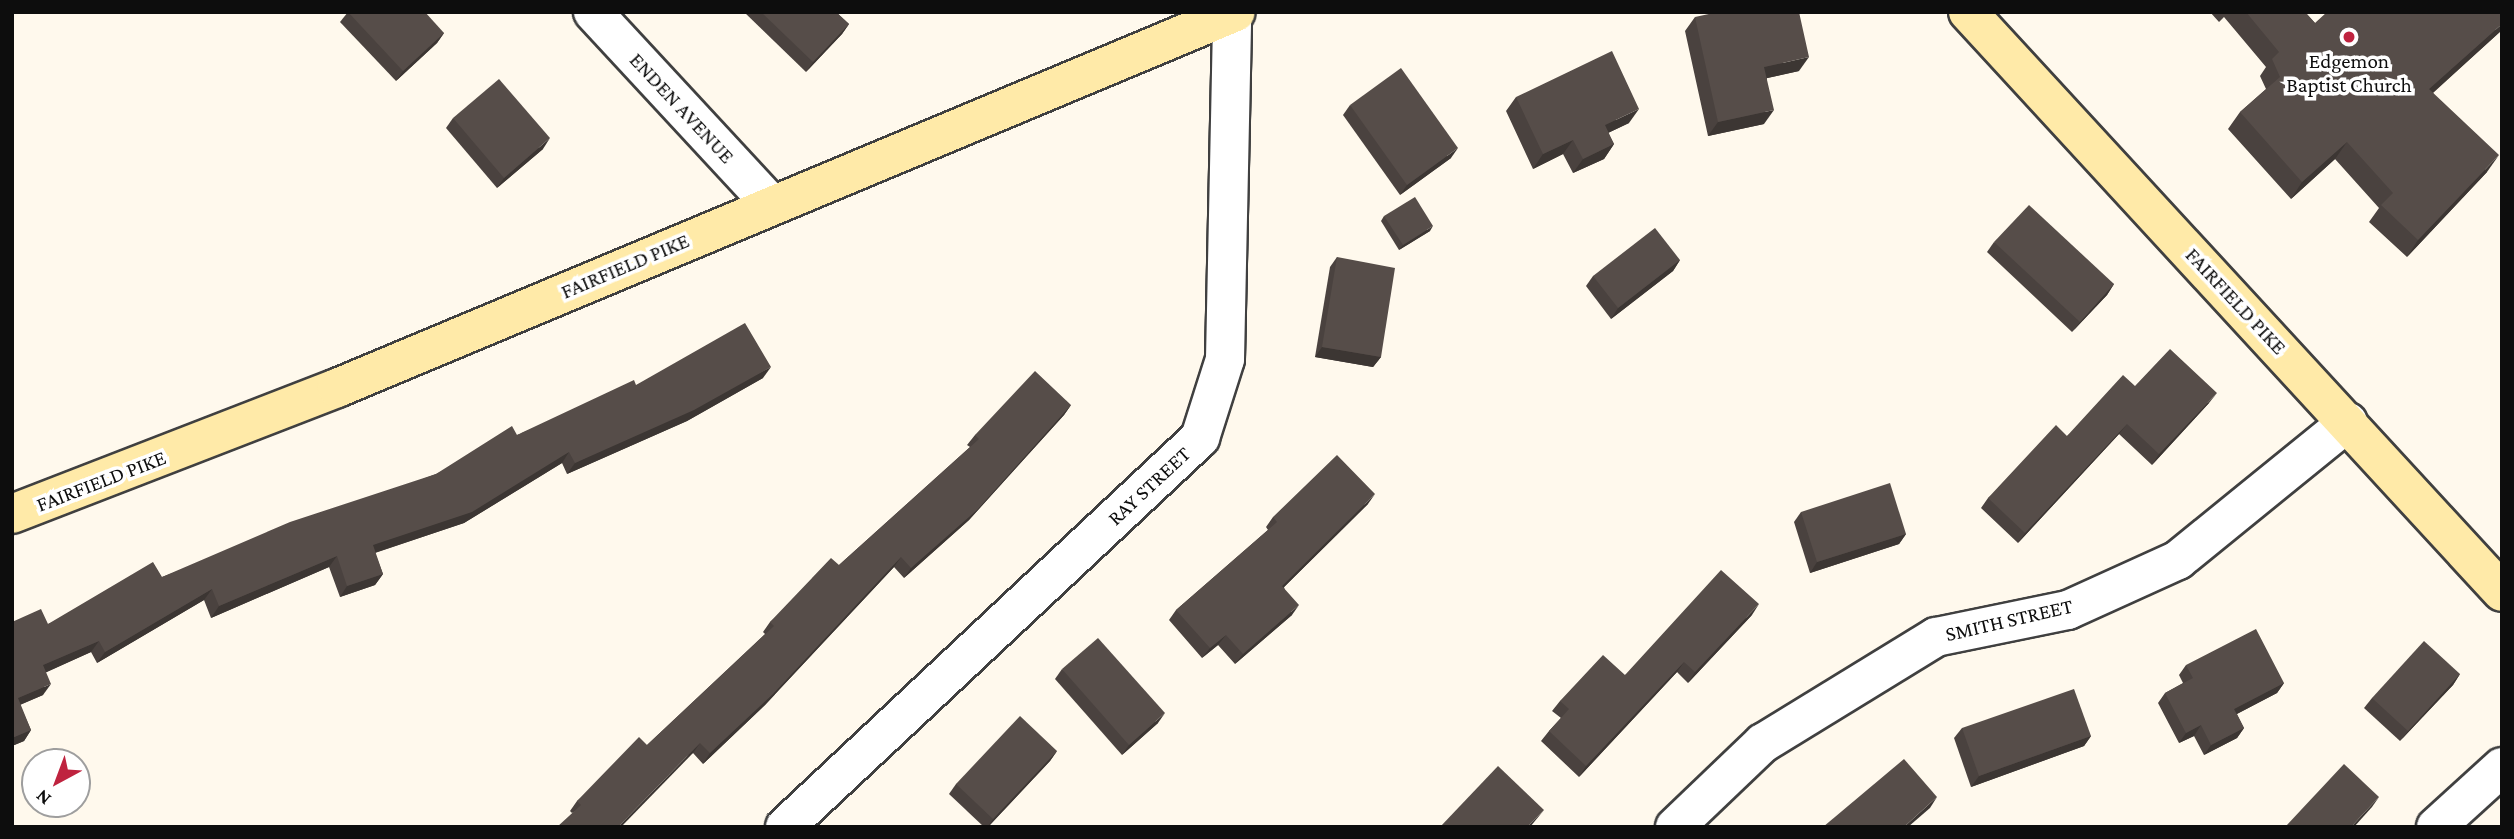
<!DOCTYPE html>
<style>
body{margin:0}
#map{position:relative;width:2514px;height:839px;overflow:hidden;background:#fff9ed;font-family:"Crimson Pro",serif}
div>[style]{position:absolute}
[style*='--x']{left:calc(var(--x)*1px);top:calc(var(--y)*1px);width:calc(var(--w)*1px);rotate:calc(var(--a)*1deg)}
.roads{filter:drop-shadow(2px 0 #404040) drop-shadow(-2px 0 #404040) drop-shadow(0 2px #404040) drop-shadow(0 -2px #404040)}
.street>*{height:38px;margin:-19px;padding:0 19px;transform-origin:19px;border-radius:19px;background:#fff}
.secondary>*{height:38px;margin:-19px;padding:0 19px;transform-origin:19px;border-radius:19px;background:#ffeaa8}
.wall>*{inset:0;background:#4a423f}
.shaded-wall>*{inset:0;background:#3c3633}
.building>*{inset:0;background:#564d49}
.dots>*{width:19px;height:19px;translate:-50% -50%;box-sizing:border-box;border:4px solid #fff;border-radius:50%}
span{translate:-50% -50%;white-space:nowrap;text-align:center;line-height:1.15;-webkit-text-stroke:7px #fff;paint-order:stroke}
.poi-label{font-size:21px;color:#0d0d0d}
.street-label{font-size:21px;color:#0d0d0d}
.frame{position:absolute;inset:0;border:14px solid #0d0d0d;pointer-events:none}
.north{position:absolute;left:21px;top:748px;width:70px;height:70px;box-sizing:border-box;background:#fff;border:2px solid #9e9e9e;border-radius:50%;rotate:221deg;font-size:19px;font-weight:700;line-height:28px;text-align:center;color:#0d0d0d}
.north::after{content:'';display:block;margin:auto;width:24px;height:32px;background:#bf233f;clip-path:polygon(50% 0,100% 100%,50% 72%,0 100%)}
</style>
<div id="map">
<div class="roads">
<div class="street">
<div style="--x:593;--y:12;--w:262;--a:47.2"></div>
<div style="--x:785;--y:827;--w:569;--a:-43.15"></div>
<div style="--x:1200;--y:438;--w:83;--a:-72.4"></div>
<div style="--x:1225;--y:359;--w:345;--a:-88.8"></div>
<div style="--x:1675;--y:827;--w:122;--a:-43.7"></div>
<div style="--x:1763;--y:743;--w:203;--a:-31.5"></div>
<div style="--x:1936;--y:637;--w:135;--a:-11.6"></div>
<div style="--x:2068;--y:610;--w:121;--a:-24.4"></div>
<div style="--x:2178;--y:560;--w:219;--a:-39.1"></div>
<div style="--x:2436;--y:827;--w:89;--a:-42.3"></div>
</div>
<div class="secondary">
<div style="--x:1968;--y:12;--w:788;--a:47.36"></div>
<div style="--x:12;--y:514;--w:349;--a:-21.2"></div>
<div style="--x:337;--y:388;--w:974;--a:-22.7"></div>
</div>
</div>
<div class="wall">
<div style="clip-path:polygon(348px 12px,444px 33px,437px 43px,396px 81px,340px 22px)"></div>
<div style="clip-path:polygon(744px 12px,836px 12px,849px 24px,842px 34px,806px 72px)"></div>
<div style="clip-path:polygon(2210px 12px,2305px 12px,2315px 23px,2502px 30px,2433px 93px,2487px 172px,2407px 257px,2369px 222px,2379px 208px,2335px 159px,2291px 199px,2228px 129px,2240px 112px,2266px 89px,2260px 76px,2266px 67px,2224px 17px,2219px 22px)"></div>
<div style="clip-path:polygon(1695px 17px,1799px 71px,1767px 78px,1764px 124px,1708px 136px,1685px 31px)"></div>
<div style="clip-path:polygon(1516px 97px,1629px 123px,1608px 133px,1614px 144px,1604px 159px,1573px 173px,1563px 154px,1533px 169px,1506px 111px)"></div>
<div style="clip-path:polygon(1350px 105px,1451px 158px,1400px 195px,1343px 115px)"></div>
<div style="clip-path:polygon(453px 118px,543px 149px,497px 188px,446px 128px)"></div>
<div style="clip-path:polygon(1384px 216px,1430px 231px,1399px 250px,1381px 221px)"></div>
<div style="clip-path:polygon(1994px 242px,2114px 284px,2107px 295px,2072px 332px,1987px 252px)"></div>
<div style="clip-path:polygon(1337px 257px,1381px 357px,1373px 367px,1315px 357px,1330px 267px)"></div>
<div style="clip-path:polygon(1680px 260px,1673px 271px,1611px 319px,1586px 286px,1593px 276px)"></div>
<div style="clip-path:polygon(763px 378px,687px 421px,567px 474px,562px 463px,464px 523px,375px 553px,383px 574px,375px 585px,340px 597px,329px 567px,211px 618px,204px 600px,97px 663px,91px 652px,46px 672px,43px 695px,20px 705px,31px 730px,24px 741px,12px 746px,12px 622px,48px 624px,162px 577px,436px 474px,517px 435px,636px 385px)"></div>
<div style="clip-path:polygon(2135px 386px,2209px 403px,2152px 465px,2119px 434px,2018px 543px,1981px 508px,1988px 498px,2067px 436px)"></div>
<div style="clip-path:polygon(1071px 405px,1064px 415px,969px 520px,904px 578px,894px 567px,765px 705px,703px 764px,693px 753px,572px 813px,570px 811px,577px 801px,647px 745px,765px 634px,763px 632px,770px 622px,839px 565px,970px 447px,967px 445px,975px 435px)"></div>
<div style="clip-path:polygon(1368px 504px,1284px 587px,1292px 615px,1235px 664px,1218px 645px,1202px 658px,1169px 620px,1176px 610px,1268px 530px,1266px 527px,1273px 517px)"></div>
<div style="clip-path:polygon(1801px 512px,1906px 534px,1899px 544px,1810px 573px,1794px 522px)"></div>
<div style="clip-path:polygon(1752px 615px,1688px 683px,1677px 672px,1579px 777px,1541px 741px,1549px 731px,1561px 718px,1552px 711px,1560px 701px,1625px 675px)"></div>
<div style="clip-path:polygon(2186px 665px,2284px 683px,2277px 693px,2237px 714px,2244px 728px,2237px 738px,2204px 755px,2194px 736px,2179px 743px,2158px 703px,2165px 693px,2183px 683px,2179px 675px)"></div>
<div style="clip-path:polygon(1062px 669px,1158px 723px,1122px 755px,1055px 679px)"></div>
<div style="clip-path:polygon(2460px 674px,2453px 685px,2400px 741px,2364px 708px,2372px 698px)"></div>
<div style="clip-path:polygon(1962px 728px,2091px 736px,2084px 746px,1971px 787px,1954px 738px)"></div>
<div style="clip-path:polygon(1057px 751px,1050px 761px,988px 827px,984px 827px,949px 794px,956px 784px)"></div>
</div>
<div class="shaded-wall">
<div style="clip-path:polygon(849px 24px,842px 34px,806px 72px,813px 62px)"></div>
<div style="clip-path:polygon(2502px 24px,2502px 30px,2418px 106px,2429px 89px)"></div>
<div style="clip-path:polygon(444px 33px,437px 43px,396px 81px,403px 71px)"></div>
<div style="clip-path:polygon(1809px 57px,1799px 71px,1754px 81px,1764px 67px)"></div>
<div style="clip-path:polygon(1639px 109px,1629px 123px,1595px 139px,1605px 125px)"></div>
<div style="clip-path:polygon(1774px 110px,1764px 124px,1708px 136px,1718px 122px)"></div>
<div style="clip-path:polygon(550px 138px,543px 149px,497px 188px,504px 178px)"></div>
<div style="clip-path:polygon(1573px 140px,1563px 154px,1533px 169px,1543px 154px)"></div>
<div style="clip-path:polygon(2347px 142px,2335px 159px,2291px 199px,2302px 182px)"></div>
<div style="clip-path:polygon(1614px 144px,1604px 159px,1573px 173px,1583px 159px)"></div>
<div style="clip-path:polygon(1458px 148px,1451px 158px,1400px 195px,1407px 185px)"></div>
<div style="clip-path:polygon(2499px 155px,2487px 172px,2407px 257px,2418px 240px)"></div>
<div style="clip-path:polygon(1433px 226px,1430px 231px,1399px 250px,1403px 245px)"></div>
<div style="clip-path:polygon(1680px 260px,1673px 271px,1611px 319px,1618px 308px)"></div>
<div style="clip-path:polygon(2114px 284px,2107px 295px,2072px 332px,2080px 322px)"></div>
<div style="clip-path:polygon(1322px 347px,1381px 357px,1373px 367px,1315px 357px)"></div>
<div style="clip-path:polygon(771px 367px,763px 378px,687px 421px,567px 474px,575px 463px)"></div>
<div style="clip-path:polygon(2217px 393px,2209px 403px,2152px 465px,2159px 454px)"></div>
<div style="clip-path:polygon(1071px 405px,1064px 415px,969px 520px,904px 578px,911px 568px)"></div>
<div style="clip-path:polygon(2127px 424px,2119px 434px,2018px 543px,2025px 533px)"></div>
<div style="clip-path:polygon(569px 452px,562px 463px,464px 523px,365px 556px,373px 545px)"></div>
<div style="clip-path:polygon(1375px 494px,1368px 504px,1275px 596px,1282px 586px)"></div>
<div style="clip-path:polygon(1906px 534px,1899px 544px,1810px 573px,1817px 562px)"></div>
<div style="clip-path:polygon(337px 556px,329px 567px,211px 618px,219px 606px)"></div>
<div style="clip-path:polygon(901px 557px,894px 567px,765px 705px,703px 764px,710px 753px)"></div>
<div style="clip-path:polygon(383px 574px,375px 585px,340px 597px,347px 586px)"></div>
<div style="clip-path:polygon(212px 589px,204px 600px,97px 663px,105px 652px)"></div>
<div style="clip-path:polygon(1759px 604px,1752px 615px,1688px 683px,1695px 672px)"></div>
<div style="clip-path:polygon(1299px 605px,1292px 615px,1235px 664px,1243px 654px)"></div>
<div style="clip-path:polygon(1226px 635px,1218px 645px,1202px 658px,1210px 648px)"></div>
<div style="clip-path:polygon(99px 641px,91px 652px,36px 677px,43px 665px)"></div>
<div style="clip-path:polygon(1684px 662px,1677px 672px,1579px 777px,1586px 766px)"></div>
<div style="clip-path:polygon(2460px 674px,2453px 685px,2400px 741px,2408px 731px)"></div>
<div style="clip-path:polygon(2284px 683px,2277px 693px,2227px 719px,2234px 709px)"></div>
<div style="clip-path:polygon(51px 684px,43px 695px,12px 708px,18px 698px)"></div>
<div style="clip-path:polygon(1165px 713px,1158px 723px,1122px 755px,1129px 745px)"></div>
<div style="clip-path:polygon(2201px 725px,2194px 736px,2179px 743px,2186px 733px)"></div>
<div style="clip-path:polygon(2244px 728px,2237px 738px,2204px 755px,2211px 745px)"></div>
<div style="clip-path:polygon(31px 730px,24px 741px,12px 746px,12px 738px)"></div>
<div style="clip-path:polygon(2091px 736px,2084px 746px,1971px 787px,1979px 776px)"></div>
<div style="clip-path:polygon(700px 743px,693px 753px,621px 827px,618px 827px)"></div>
<div style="clip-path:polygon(1057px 751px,1050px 761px,988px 827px,993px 819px)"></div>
<div style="clip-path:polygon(1937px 797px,1930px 808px,1908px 827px,1904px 827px)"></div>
<div style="clip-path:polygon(2379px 797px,2372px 807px,2354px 827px,2351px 827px)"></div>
<div style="clip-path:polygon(1544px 810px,1530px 827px,1527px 827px)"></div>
</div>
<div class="building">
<div style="clip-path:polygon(348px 12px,425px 12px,444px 33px,403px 71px)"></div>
<div style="clip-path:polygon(761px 12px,836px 12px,849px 24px,813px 62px)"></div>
<div style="clip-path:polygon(1718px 12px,1799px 12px,1809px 57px,1764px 67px,1774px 110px,1718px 122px,1695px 17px)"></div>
<div style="clip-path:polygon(2246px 12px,2305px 12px,2315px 23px,2327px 12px,2502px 12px,2502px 24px,2429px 89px,2499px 155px,2418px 240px,2381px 205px,2393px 193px,2347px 142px,2302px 182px,2240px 112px,2280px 77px,2272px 59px,2279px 52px)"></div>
<div style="clip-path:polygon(1612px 51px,1639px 109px,1605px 125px,1614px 144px,1583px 159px,1573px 140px,1543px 154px,1516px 97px)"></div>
<div style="clip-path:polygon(1401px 68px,1458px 148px,1407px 185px,1350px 105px)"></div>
<div style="clip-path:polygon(499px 79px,550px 138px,504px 178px,453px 118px)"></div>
<div style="clip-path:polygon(1415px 197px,1433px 226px,1403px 245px,1384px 216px)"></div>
<div style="clip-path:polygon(2029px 205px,2114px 284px,2080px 322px,1994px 242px)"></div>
<div style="clip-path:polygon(1655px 228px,1680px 260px,1618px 308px,1593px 276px)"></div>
<div style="clip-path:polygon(1337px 257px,1395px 268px,1381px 357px,1322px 347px)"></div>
<div style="clip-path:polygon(745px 323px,771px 367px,694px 410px,575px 463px,569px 452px,472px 512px,373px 545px,383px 574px,347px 586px,337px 556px,219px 606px,212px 589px,105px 652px,99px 641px,43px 665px,51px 684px,18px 698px,31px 730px,12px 738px,12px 622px,41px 609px,48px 624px,153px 562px,162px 577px,290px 522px,436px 474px,512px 426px,517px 435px,634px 380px,636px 385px)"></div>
<div style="clip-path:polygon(2170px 349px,2217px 393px,2159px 454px,2127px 424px,2025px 533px,1988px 498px,2056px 425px,2067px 436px,2123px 375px,2135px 386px)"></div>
<div style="clip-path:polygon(1035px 371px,1071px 405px,977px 510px,911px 568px,901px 557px,773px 694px,710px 753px,700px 743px,618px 827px,557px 827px,581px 805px,577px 801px,639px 737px,647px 745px,774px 626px,770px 622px,831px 558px,839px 565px,979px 439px,975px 435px)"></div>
<div style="clip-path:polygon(1337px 455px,1375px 494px,1282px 586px,1299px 605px,1243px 654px,1226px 635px,1210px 648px,1176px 610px,1277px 522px,1273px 517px)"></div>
<div style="clip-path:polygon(1890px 483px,1906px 534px,1817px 562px,1801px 512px)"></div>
<div style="clip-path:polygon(1721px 570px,1759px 604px,1695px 672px,1684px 662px,1586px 766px,1549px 731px,1569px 709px,1560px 701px,1603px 655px,1625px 675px)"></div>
<div style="clip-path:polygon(2256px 629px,2284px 683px,2234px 709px,2244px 728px,2211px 745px,2201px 725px,2186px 733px,2165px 693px,2193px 678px,2186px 665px)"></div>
<div style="clip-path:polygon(1098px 638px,1165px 713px,1129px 745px,1062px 669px)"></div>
<div style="clip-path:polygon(2424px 641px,2460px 674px,2408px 731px,2372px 698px)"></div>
<div style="clip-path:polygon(2074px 689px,2091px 736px,1979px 776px,1962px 728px)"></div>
<div style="clip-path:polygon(1020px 716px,1057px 751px,993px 819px,956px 784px)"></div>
<div style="clip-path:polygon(1904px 759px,1937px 797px,1904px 827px,1823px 827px)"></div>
<div style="clip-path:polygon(2344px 764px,2379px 797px,2351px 827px,2285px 827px)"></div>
<div style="clip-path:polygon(1498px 766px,1544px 810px,1527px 827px,1440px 827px)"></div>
</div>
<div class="dots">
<div style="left:2349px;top:37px;background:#bf233f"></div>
</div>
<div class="poi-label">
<span style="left:2349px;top:73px">Edgemon<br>Baptist Church</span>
</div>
<div class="street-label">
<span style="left:682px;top:108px;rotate:47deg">ENDEN AVENUE</span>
<span style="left:625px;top:266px;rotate:-23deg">FAIRFIELD PIKE</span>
<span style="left:2236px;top:301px;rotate:47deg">FAIRFIELD PIKE</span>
<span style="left:101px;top:481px;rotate:-21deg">FAIRFIELD PIKE</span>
<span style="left:1149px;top:486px;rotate:-43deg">RAY STREET</span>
<span style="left:2009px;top:620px;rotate:-13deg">SMITH STREET</span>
</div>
<div class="frame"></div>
<div class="north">N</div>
</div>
